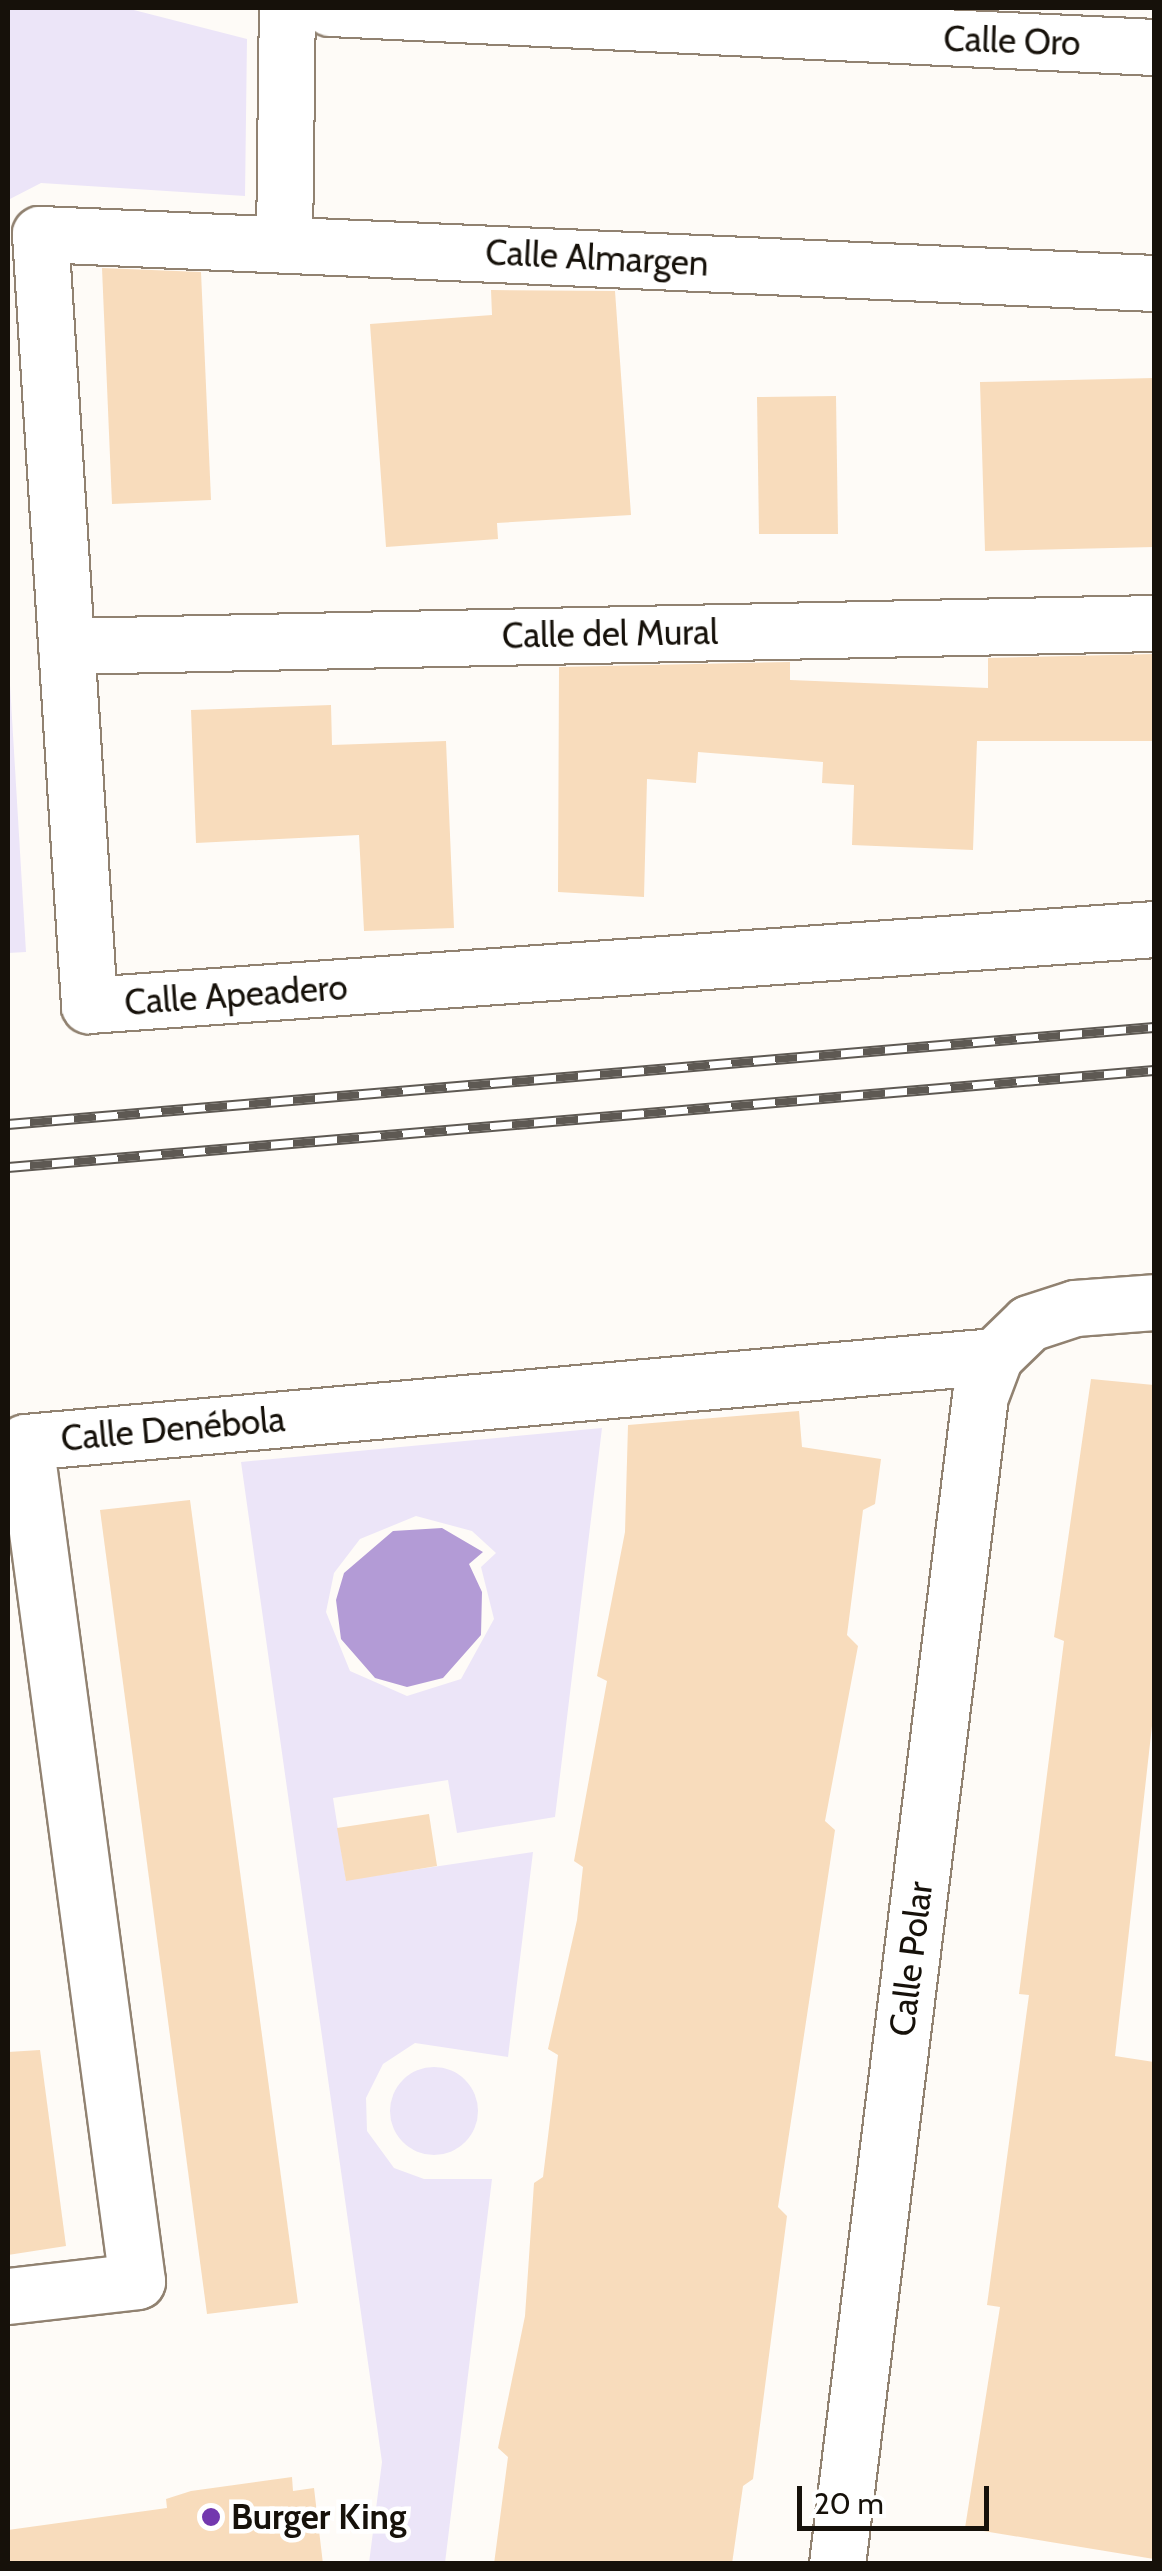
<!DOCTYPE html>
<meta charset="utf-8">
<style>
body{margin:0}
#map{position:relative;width:1162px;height:2571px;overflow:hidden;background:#fefbf7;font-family:Cabin,sans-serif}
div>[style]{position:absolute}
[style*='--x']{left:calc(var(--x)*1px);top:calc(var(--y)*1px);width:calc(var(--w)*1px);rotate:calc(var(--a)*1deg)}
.green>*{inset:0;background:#ece5f8}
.round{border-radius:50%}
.water>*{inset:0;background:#b39bd6}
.building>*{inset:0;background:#f8dcbc}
.roads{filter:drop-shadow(2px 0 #918271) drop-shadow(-2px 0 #918271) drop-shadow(0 2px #918271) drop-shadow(0 -2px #918271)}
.street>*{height:55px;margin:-27.5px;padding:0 27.5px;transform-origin:27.5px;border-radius:27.5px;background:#fff}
.rail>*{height:11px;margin-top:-5.5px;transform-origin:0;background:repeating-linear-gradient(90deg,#fff 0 22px,#5e5953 0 44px);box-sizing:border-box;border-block:2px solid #5e5953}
.dots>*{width:28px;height:28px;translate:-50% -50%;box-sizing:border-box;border:5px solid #fff;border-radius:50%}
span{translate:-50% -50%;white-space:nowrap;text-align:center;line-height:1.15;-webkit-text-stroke:9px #fff;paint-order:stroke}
.street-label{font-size:35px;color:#16110a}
.poi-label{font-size:35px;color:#16110a;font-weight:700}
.left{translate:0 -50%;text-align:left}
.frame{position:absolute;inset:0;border:10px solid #16110a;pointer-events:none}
.scale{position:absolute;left:797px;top:2486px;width:192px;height:45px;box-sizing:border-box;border:5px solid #16110a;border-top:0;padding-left:12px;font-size:30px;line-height:35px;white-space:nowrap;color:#16110a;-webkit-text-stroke:8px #fff;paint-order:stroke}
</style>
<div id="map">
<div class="green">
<div style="clip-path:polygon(8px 8px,126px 8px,247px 39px,245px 196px,41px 183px,8px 200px)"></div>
<div style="clip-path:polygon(8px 651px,26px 952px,8px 953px)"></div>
<div style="clip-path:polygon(evenodd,602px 1428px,555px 1817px,457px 1833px,448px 1780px,333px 1798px,346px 1880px,533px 1852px,508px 2057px,415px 2043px,383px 2064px,366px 2098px,367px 2131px,394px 2168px,424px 2179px,492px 2179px,445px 2563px,369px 2563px,382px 2462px,241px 1462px,602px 1428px,416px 1516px,472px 1531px,496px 1553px,481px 1567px,494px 1619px,461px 1679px,407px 1696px,350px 1671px,326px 1612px,334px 1573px,360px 1539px,416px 1516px)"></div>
<div class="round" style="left:390px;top:2067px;width:88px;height:88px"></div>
</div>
<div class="water">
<div style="clip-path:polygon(442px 1528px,483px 1552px,469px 1564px,482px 1592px,481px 1635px,443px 1678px,407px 1687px,375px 1678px,341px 1639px,336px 1600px,344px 1573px,393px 1531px)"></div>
</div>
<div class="building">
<div style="clip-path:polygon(102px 268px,201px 272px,211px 500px,112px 504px)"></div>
<div style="clip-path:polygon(491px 290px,615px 291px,631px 515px,497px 523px,498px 539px,386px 547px,370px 324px,492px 315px)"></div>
<div style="clip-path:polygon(1154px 378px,1154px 547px,985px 551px,980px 382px)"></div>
<div style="clip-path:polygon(836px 396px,838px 534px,759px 534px,757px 397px)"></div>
<div style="clip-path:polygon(1154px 654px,1154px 741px,977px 741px,973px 850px,852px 845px,854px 785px,822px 783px,823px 762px,698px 752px,696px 783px,647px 779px,644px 897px,558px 892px,559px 667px,790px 662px,790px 680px,988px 688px,988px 658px)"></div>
<div style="clip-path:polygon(331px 705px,332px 745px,446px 741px,454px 928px,364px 931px,359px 835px,196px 843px,191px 710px)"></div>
<div style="clip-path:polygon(1091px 1379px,1154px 1385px,1154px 1708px,1115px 2056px,1154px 2062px,1154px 2559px,965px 2528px,1000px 2307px,987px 2305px,1029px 1995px,1019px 1994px,1064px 1641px,1054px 1637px)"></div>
<div style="clip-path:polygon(799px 1411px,802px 1447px,881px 1459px,875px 1504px,863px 1510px,847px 1635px,858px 1646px,825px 1821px,835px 1830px,778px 2207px,787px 2216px,753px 2479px,743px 2486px,732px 2564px,494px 2564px,508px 2457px,498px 2448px,525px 2316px,534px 2183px,543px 2177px,558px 2055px,548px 2049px,577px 1920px,583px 1867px,574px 1861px,607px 1681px,597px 1676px,625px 1532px,628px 1425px)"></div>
<div style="clip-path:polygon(190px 1500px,298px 2303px,207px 2314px,100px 1510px)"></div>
<div style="clip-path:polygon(429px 1814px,437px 1866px,346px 1881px,337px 1828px)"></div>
<div style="clip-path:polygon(40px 2050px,66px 2246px,8px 2255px,8px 2052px)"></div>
<div style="clip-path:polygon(292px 2477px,293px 2491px,314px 2488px,323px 2564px,8px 2564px,8px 2530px,167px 2508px,166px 2499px,191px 2491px)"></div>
</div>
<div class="roads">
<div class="street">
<div style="--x:330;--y:8;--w:825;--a:2.71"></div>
<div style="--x:284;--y:244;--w:236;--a:-89.3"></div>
<div style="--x:1154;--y:283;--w:1115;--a:-177.48"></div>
<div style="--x:40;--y:234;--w:773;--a:86.36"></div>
<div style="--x:89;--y:1005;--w:1068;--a:-4.08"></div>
<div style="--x:66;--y:646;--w:1088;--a:-1.21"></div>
<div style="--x:8;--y:2296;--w:130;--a:-6.6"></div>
<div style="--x:137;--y:2281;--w:846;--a:-97.6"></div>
<div style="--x:25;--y:1442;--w:974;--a:-5.07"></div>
<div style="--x:837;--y:2564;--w:1177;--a:-83.02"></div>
<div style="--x:980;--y:1396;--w:43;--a:-69.4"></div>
<div style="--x:995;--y:1356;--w:47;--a:-44.1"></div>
<div style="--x:1029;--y:1323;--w:48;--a:-18.1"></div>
<div style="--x:1075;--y:1308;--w:79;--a:-4.3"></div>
</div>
</div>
<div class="rail">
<div style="--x:8;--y:1124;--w:1150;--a:-4.84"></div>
<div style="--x:8;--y:1167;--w:1150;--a:-4.84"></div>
</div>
<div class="dots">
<div style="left:211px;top:2517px;background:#7338ae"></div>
</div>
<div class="street-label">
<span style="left:1012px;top:41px;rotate:2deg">Calle Oro</span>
<span style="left:597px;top:258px;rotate:3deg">Calle Almargen</span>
<span style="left:610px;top:634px;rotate:-1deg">Calle del Mural</span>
<span style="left:236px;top:995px;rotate:-4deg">Calle Apeadero</span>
<span style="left:173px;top:1429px;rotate:-5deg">Calle Denébola</span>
<span style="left:911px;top:1959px;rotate:-83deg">Calle Polar</span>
</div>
<div class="poi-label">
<span class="left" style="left:231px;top:2517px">Burger King</span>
</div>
<div class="frame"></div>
<div class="scale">20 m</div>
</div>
